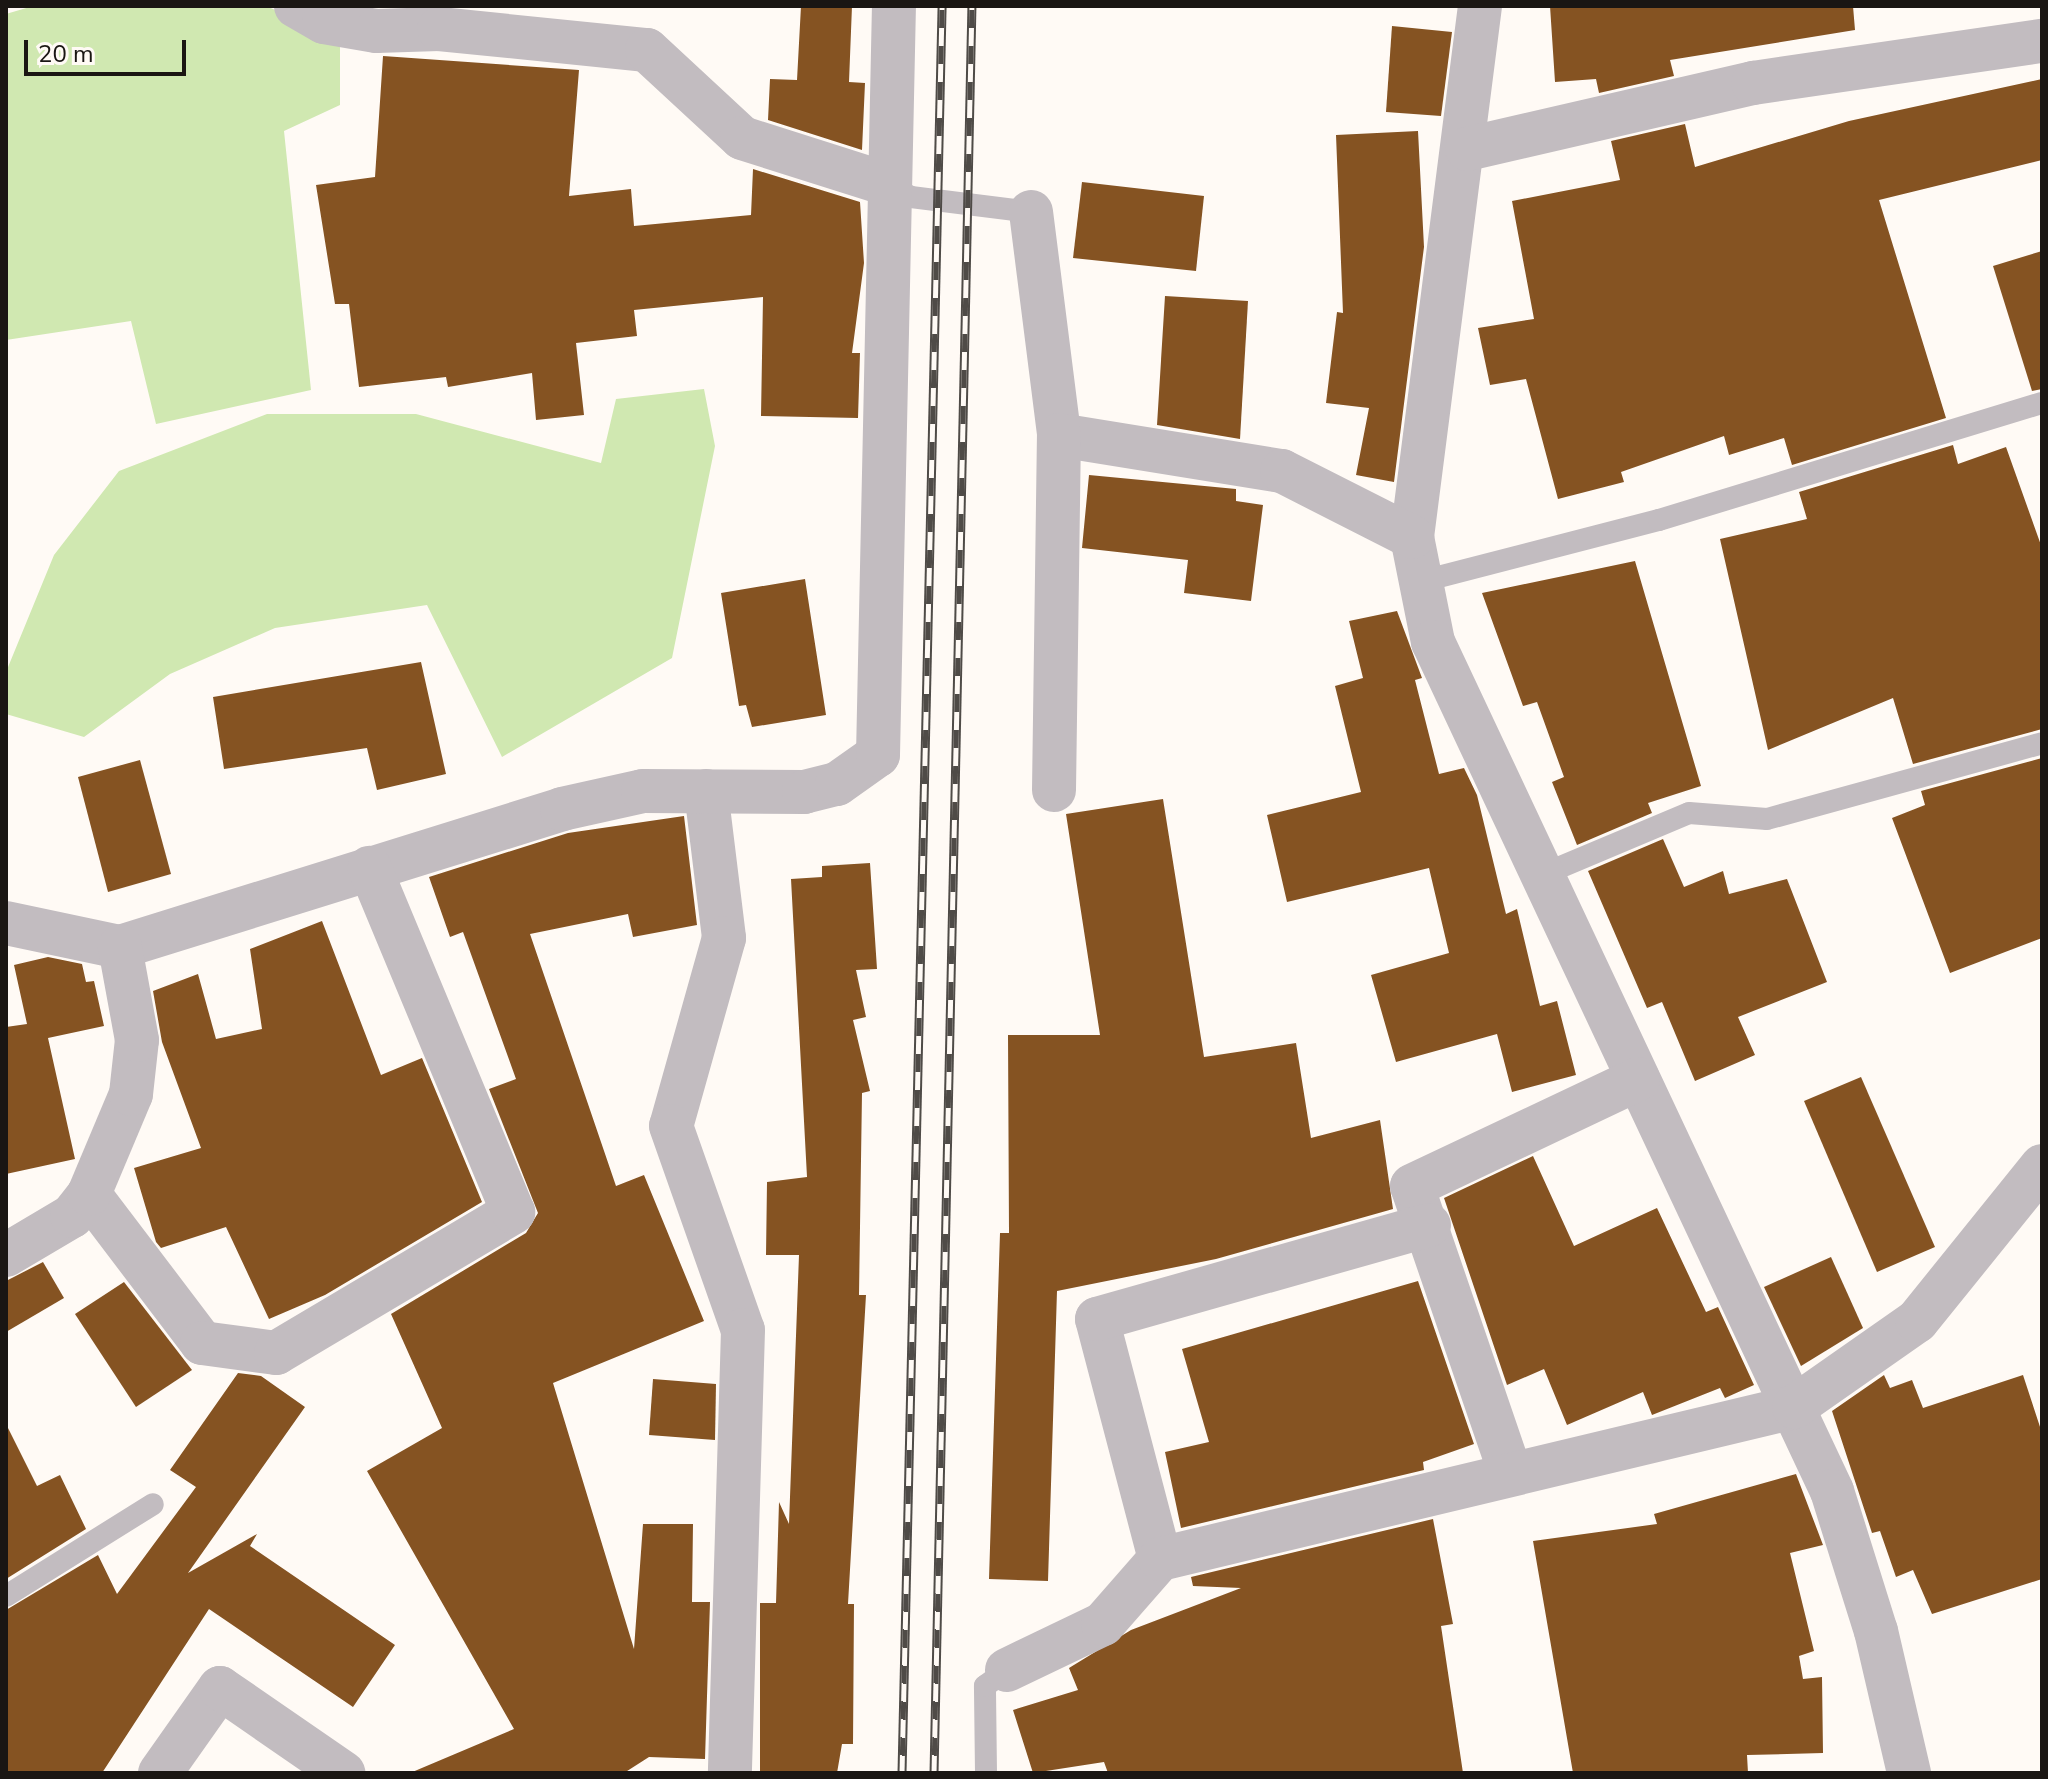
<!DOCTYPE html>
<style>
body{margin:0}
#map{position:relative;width:2048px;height:1779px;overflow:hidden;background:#fffaf5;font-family:"Nunito Sans",sans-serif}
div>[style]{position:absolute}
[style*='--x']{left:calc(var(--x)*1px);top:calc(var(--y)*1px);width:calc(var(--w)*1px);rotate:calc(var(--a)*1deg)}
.green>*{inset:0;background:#d0e8b1}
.building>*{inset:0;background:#855322}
.lane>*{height:22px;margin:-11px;padding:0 11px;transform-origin:11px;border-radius:11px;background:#c2bcc0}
.street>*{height:44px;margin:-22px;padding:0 22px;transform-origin:22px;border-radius:22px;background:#c2bcc0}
.rail>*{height:9px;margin-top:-4.5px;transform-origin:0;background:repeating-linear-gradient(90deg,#fffaf5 0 18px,#4f4b47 0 36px);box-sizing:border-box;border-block:2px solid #4f4b47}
span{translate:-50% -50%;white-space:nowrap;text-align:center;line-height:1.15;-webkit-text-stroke:8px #fffaf5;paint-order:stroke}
.frame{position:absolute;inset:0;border:8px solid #1a1613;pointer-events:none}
.scale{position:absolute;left:24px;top:40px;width:162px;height:36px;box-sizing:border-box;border:4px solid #1a1613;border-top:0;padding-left:10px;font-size:24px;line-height:28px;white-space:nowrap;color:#1a1613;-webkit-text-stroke:6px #fffaf5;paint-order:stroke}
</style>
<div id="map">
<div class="green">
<div style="clip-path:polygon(33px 6px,266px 6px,340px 38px,340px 105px,284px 131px,311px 390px,156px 424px,131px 321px,6px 340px,6px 14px)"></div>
<div style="clip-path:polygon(704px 389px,715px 446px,672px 658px,502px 757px,427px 605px,275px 628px,170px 674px,84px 737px,6px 714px,6px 672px,54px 555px,119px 471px,267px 414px,416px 414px,601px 463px,616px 399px)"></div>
</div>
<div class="building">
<div style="clip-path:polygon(801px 6px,852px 6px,849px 82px,865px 83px,862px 150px,768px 120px,770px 79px,797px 80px)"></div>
<div style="clip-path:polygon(1550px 6px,1853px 6px,1855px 30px,1670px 60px,1674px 76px,1599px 93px,1596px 79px,1555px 82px)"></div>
<div style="clip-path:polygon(1392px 26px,1452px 32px,1441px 116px,1386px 112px)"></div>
<div style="clip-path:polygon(383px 56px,579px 70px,569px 196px,631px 189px,634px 226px,751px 215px,753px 169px,860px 202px,864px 263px,852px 353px,860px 353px,858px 418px,761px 416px,763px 297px,634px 310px,637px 336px,576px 343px,584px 415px,536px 420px,532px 373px,448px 387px,446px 377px,359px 387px,349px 304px,335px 304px,316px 185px,375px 177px)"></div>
<div style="clip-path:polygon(2042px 79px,2042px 160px,1879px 200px,1946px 418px,1792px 465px,1784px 438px,1729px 455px,1724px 436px,1621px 472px,1624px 482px,1558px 499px,1526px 379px,1490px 385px,1478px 328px,1534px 319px,1512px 201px,1620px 180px,1611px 141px,1685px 124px,1695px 167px,1849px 121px)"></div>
<div style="clip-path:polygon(1418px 131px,1424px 247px,1394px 482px,1356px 475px,1369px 408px,1326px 403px,1337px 312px,1343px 313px,1336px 135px)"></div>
<div style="clip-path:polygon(1082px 182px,1204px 196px,1196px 271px,1073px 258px)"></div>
<div style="clip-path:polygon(2042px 251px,2042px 389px,2032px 391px,1993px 266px)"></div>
<div style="clip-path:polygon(1165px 296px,1248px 301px,1240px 439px,1157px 425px)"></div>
<div style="clip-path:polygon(1953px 445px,1958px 464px,2006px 447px,2042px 548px,2042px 729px,1913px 764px,1893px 698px,1768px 750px,1720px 539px,1807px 519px,1799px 492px)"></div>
<div style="clip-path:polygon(1089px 475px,1236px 489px,1236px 501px,1263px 505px,1251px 601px,1184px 593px,1188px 560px,1082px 548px)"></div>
<div style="clip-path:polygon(1635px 561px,1701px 786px,1648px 803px,1652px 813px,1577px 845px,1552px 782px,1564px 777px,1537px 702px,1523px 706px,1482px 593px)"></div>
<div style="clip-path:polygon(805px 579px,826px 715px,752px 727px,746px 705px,739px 706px,721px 593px)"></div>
<div style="clip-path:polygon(1397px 611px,1422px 678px,1415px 680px,1439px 774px,1464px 768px,1477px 795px,1506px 914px,1517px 909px,1540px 1006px,1557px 1001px,1576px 1075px,1512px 1092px,1497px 1034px,1396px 1062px,1371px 975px,1449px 953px,1429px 868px,1287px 902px,1267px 815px,1361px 792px,1335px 686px,1363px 678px,1349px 621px)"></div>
<div style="clip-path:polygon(421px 662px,446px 774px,377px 790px,367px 748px,224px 769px,213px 697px)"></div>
<div style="clip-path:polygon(2042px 758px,2042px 938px,1950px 973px,1892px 818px,1925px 805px,1921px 791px)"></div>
<div style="clip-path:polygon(140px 760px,171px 874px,108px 892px,78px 777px)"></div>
<div style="clip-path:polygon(1163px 799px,1204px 1057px,1296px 1043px,1311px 1138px,1380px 1120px,1393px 1209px,1216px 1259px,1057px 1291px,1048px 1581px,989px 1579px,1000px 1233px,1009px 1233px,1008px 1035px,1100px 1035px,1066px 814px)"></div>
<div style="clip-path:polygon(684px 816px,697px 925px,633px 937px,628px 914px,530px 934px,616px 1186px,644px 1175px,704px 1321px,553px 1383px,634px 1649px,643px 1524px,693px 1524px,692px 1602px,710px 1602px,705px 1759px,649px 1757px,624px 1773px,410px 1773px,514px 1729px,367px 1471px,442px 1428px,391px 1314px,526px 1233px,538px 1213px,489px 1089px,516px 1079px,463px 932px,450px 937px,429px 877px,568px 833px)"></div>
<div style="clip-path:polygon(1663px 839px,1684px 887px,1723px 871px,1729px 894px,1787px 879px,1827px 982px,1738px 1017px,1755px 1055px,1695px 1081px,1662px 1002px,1647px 1008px,1588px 871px)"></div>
<div style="clip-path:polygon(870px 863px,877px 969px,856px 970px,866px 1017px,853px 1020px,870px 1091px,862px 1093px,859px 1295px,866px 1295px,848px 1604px,854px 1604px,853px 1744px,842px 1744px,837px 1773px,760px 1773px,760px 1603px,776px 1603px,779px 1502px,789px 1524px,799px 1255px,766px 1255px,767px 1182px,807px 1177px,791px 879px,822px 877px,822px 866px)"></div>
<div style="clip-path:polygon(322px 921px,381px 1075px,422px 1058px,482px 1202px,325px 1295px,269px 1319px,226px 1227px,161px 1248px,156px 1242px,134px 1168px,201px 1148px,162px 1042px,153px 991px,198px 974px,216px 1039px,262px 1029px,250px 949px)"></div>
<div style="clip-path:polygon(48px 957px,82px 964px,86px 982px,94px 981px,104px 1026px,48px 1038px,75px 1159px,6px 1174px,6px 1027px,27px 1024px,14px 965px)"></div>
<div style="clip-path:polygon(1861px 1077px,1935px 1247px,1877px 1272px,1804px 1101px)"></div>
<div style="clip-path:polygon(1533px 1156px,1574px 1246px,1657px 1208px,1706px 1312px,1718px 1307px,1754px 1385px,1725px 1398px,1720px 1388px,1652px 1415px,1643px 1392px,1567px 1425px,1544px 1369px,1507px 1385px,1444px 1198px)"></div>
<div style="clip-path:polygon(1831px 1257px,1863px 1328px,1801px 1366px,1764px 1287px)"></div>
<div style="clip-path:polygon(43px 1262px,64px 1298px,6px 1332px,6px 1281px)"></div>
<div style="clip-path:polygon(1418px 1281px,1474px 1444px,1423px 1462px,1424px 1470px,1181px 1528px,1165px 1452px,1209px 1442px,1182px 1349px)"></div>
<div style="clip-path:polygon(124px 1282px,192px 1370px,136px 1407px,75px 1314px)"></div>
<div style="clip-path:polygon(238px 1373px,261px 1376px,305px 1407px,188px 1573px,257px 1534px,250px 1546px,395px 1645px,353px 1707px,209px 1609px,102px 1773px,6px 1773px,6px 1610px,98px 1555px,117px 1594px,196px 1487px,170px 1470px)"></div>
<div style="clip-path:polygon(1884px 1375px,1890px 1388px,1912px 1380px,1923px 1408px,2023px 1375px,2042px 1433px,2042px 1579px,1932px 1614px,1913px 1570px,1896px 1577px,1880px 1531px,1872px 1533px,1832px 1411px)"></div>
<div style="clip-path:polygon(653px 1379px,716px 1384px,715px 1440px,649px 1435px)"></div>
<div style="clip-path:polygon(6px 1424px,37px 1486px,60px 1475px,86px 1529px,6px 1579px)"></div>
<div style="clip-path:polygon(1796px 1474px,1823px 1545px,1790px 1553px,1814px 1651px,1799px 1656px,1803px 1679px,1822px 1677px,1823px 1753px,1747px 1755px,1748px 1773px,1573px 1773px,1533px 1541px,1657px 1524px,1654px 1514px)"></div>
<div style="clip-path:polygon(1433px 1519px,1453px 1624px,1441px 1626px,1463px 1773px,1108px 1773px,1104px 1762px,1033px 1773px,1013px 1710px,1078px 1690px,1069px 1668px,1131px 1630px,1241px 1588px,1193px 1586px,1191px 1577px)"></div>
</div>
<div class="lane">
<div style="--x:890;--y:185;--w:24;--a:30"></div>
<div style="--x:911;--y:197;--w:121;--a:7.1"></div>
<div style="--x:1419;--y:582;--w:248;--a:-14.5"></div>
<div style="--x:1659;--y:520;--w:400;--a:-17"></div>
<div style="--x:1544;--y:874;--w:157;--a:-22.8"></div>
<div style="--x:1689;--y:813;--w:78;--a:4.4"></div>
<div style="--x:1767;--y:819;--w:285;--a:-15.4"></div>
<div style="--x:6;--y:1596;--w:173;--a:-32"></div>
<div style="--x:986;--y:1773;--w:87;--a:-90.7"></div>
<div style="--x:985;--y:1686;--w:27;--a:-36"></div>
</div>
<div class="street">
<div style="--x:296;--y:6;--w:32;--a:30"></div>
<div style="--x:324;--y:22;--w:53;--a:9.8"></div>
<div style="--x:376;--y:31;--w:63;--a:-1.8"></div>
<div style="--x:439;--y:29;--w:209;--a:5.8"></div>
<div style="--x:647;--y:50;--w:129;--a:42.8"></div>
<div style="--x:742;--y:138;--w:155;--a:17.6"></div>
<div style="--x:1480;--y:6;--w:535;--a:97.3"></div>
<div style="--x:1412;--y:537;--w:107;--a:78.7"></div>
<div style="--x:1433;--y:642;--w:938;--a:64.83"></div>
<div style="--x:1832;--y:1491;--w:147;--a:72.6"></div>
<div style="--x:1876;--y:1631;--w:146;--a:76.9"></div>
<div style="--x:1467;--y:149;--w:294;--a:-13"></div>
<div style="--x:1753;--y:83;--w:292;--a:-8.3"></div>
<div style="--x:1031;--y:212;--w:225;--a:82.8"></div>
<div style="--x:1059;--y:435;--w:226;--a:9.2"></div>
<div style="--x:1282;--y:471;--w:146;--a:26.9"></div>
<div style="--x:1054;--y:790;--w:355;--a:-89.2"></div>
<div style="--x:706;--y:791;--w:148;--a:83"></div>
<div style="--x:724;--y:938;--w:195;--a:105.7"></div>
<div style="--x:671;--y:1126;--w:216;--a:70.6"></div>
<div style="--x:743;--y:1330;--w:443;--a:91.7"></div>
<div style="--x:6;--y:923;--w:116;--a:11.9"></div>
<div style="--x:120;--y:947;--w:463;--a:-17.3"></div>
<div style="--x:562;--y:809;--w:83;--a:-12.5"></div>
<div style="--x:643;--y:791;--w:161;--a:0.4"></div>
<div style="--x:804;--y:792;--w:34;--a:-14"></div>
<div style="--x:837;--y:784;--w:50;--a:-35.3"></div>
<div style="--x:878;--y:755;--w:749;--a:-88.78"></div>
<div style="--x:89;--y:1194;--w:187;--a:52.8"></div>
<div style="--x:202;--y:1343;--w:75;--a:7.7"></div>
<div style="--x:276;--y:1353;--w:276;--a:-30.7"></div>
<div style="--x:513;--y:1212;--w:373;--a:-112.6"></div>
<div style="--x:6;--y:1255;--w:77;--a:-30.6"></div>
<div style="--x:72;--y:1216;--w:28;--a:-52"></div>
<div style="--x:89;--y:1194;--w:108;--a:-67.2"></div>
<div style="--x:131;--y:1094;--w:54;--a:-83.7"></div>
<div style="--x:137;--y:1040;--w:95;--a:-100.4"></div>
<div style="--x:1510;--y:1472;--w:302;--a:-108.9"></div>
<div style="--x:1412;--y:1186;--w:250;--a:-25.3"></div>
<div style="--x:1160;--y:1559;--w:248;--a:-104.7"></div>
<div style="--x:1097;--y:1319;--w:345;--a:-15.8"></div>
<div style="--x:1007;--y:1670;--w:106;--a:-25.6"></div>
<div style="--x:1103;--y:1624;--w:86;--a:-48.8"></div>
<div style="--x:1160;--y:1559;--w:652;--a:-13.48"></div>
<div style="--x:1794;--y:1407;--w:150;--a:-35"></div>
<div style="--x:1917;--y:1321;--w:199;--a:-51.1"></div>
<div style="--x:160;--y:1773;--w:104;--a:-54.8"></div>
<div style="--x:220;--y:1688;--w:150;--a:34.6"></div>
</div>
<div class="rail">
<div style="--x:902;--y:1773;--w:1767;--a:-88.7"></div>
<div style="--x:934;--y:1773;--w:1767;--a:-88.77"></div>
</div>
<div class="frame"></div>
<div class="scale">20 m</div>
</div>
